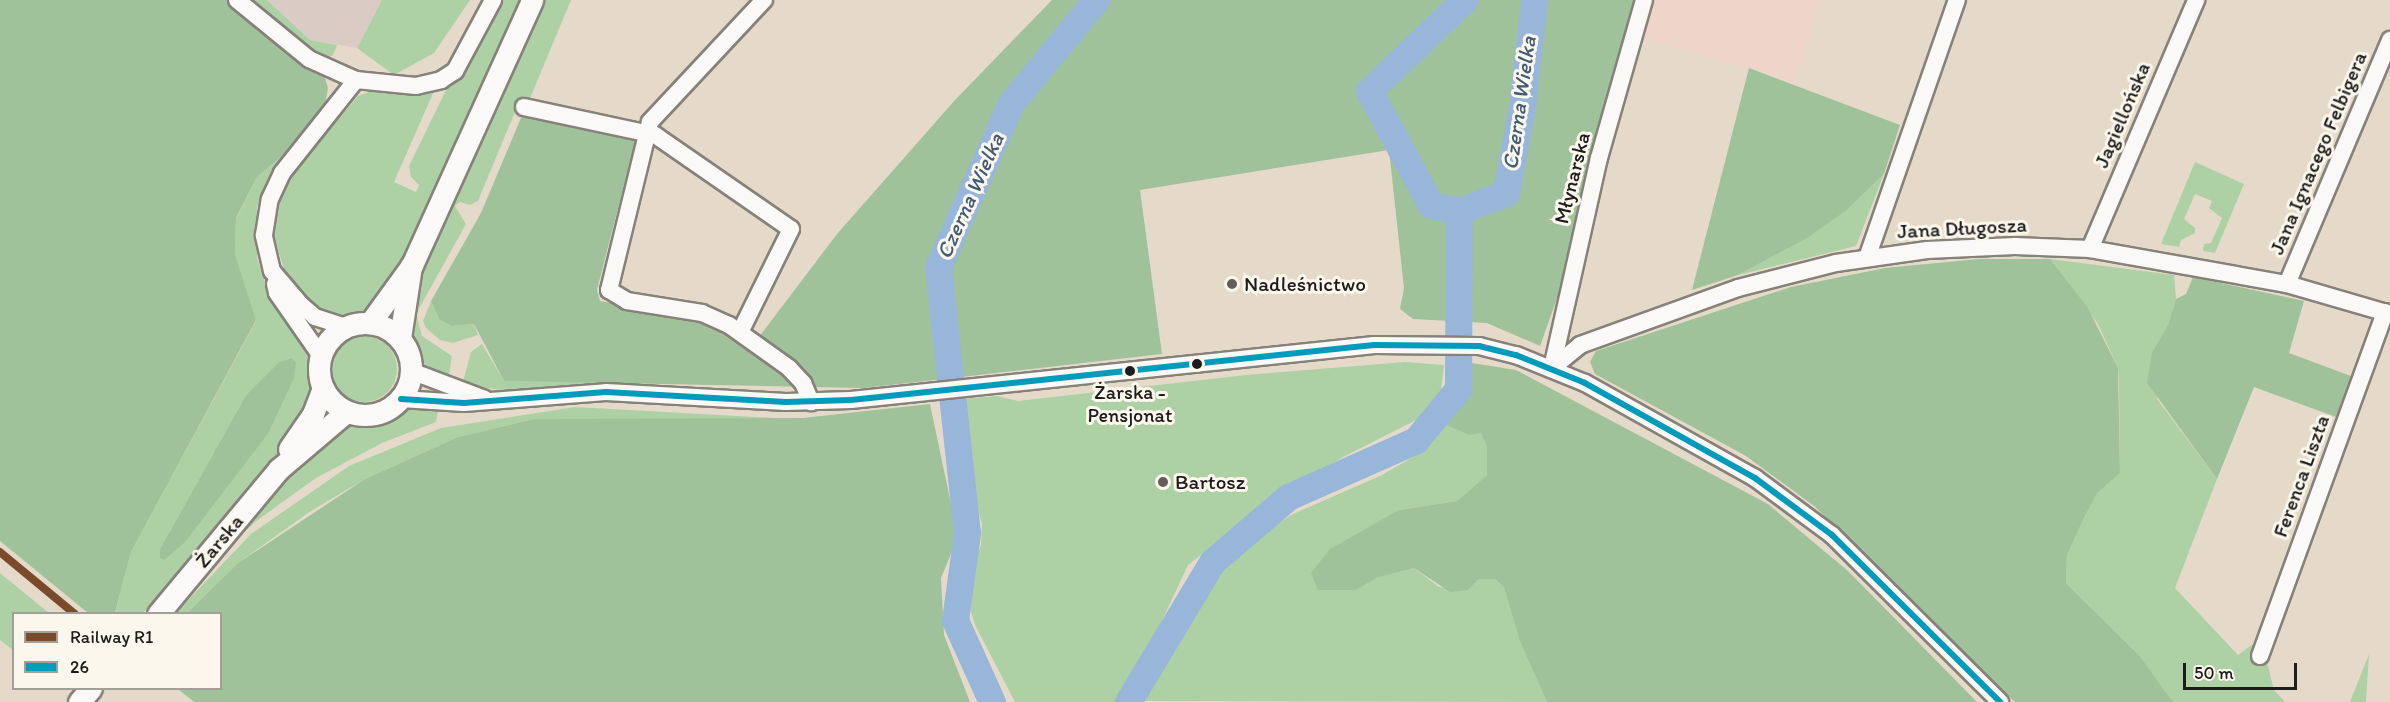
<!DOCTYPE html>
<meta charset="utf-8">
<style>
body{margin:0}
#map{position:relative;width:2390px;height:702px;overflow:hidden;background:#e5dac9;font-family:Itim,sans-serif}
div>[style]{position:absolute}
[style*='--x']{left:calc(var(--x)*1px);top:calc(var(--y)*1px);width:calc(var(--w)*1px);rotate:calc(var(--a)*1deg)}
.built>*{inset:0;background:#efd4ca}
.industrial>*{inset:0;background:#dbcbc5}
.green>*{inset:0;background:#add1a5}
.round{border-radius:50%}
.forest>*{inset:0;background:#a0c29a}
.river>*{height:27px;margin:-13.5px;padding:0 13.5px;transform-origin:13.5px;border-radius:13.5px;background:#97b6da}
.roads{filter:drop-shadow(2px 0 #868179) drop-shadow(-2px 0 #868179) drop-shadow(0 2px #868179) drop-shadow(0 -2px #868179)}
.minor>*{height:16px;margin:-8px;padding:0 8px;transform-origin:8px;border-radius:8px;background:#fbf9f7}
.major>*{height:21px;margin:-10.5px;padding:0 10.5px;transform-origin:10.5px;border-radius:10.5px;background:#fbf9f7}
.major>.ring{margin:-10.5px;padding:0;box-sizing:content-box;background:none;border:21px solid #fbf9f7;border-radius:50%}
.bus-1>*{height:6px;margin:-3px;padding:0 3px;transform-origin:3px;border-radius:3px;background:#039bbc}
.rail-1>*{height:8px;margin:-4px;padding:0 4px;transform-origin:4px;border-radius:4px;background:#7a4b2a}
.dots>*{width:16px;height:16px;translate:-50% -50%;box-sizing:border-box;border:3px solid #fbf7ec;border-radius:50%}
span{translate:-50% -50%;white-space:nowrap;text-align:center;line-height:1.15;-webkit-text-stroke:6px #fbf7ec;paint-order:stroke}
.bus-label{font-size:20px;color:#1c1c1c}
.street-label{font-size:21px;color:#1c1c1c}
.poi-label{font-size:21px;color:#1c1c1c}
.left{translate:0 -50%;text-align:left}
.water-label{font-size:22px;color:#445b75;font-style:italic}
.legend{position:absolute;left:12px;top:612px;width:210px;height:78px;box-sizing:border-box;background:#fbf7ec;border:2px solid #a29f99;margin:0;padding:8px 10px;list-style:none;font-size:18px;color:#1c1c1c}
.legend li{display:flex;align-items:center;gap:12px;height:30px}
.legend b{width:30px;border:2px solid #a29f99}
.scale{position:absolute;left:2183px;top:663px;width:114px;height:27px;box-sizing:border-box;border:3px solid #1c1c1c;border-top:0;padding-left:8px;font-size:18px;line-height:21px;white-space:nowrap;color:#1c1c1c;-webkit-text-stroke:4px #fbf7ec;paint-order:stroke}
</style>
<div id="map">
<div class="built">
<div style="clip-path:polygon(1646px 0,1821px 0,1794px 82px,1635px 36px)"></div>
</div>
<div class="industrial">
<div style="clip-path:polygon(267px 0,382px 0,357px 48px,310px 40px)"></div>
</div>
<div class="green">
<div style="clip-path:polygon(249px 0,267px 0,310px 40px,337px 45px,333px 55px,326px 59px,312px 53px)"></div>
<div style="clip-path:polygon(382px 0,470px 0,434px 53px,394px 75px,357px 48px)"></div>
<div style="clip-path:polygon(498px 0,524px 0,404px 260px,372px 311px,341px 319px,306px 303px,286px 276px,274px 236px,277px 206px,289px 178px,358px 96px,375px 90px,434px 91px,394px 182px,416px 192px,419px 185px,411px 177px,409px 166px,446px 90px,458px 78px)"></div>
<div style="clip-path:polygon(542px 0,571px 0,528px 103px,517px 107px,478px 201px,470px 205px,460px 202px,455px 206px,466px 224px,416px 314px,422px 336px,452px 356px,448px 381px,421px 366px,408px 338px,417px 285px)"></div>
<div style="clip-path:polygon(evenodd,281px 157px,257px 206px,257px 258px,268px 291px,310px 354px,313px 395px,277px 455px,143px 613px,115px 614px,131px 552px,256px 321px,235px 254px,236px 219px,257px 177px,281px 157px,291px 358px,268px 434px,226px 487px,160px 549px,246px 395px,279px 362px,291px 358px)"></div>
<div style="clip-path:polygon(2195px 162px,2244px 184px,2215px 253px,2203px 251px,2204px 244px,2211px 243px,2222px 218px,2209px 208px,2212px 201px,2195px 194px,2184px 219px,2195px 228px,2195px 233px,2181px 240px,2179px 247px,2161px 244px)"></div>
<div style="clip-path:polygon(1884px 174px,1856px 246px,1738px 275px,1806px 239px,1846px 211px)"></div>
<div style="clip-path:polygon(2050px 259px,2174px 275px,2176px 299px,2168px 325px,2152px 352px,2157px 399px,2217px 479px,2175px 588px,2238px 655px,2253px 644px,2268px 666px,2274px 690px,2285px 702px,2173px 702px,2140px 656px,2066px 583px,2067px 555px,2084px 518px,2097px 492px,2120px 473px,2119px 381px,2118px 368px,2098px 324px)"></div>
<div style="clip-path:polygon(431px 301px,439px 319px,451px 326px,474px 324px,478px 335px,453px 343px,440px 340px,426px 328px,423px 321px)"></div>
<div class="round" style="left:331px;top:336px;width:66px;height:66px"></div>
<div style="clip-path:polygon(482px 344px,504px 381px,625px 382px,510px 391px,462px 385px,471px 352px)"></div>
<div style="clip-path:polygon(1405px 362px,1444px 365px,1440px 399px,1430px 413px,1345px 456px,1266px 504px,1188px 565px,1124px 702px,1015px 702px,975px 625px,968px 602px,970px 573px,981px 545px,982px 524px,974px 495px,961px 399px,997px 396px,1018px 401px,1246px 375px)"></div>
<div style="clip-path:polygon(439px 406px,436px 422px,382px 443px,316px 478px,255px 522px,210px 564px,290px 468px,350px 421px,381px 420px,403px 407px)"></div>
<div style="clip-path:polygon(575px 407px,792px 419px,534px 419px,458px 437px,365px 479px,311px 511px,238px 563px,187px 613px,175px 614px,251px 534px,349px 466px,441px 428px)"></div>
<div style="clip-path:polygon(1446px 425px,1469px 435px,1481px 432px,1487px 447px,1487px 475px,1457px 501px,1399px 510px,1356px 590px,1377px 578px,1414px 568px,1439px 587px,1468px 590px,1479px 579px,1495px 579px,1504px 588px,1520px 642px,1547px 702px,1135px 701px,1204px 582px,1228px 558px,1291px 515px,1382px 475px,1425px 450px)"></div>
<div style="clip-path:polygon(0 573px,49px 613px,14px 614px,13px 650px,0 640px)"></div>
<div style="clip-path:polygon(2369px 654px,2366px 702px,2350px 702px)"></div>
</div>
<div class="forest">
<div style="clip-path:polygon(0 0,228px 0,289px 55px,325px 78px,328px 88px,325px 105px,281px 157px,257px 177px,236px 218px,235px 254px,256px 320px,131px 552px,115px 613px,88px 613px,0 541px)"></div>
<div style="clip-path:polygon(1052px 0,1646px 0,1575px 248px,1540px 346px,1487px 323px,1413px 319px,1400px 309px,1404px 288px,1389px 150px,1140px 190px,1162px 354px,864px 388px,504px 381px,474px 324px,451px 326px,439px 319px,431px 301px,481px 213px,523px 113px,636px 138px,597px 290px,600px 301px,686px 316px,756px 341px,837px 234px,955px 100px)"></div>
<div style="clip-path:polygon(1749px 68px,1900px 125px,1884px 174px,1846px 211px,1806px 239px,1738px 275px,1692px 290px)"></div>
<div style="clip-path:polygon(1979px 259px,2050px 259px,2088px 308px,2118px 368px,2120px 473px,2097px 493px,2084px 518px,2067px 555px,2066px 583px,2140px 656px,2173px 702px,2015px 702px,1814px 506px,1746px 456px,1595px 374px,1590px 362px,1596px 351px,1791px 287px,1885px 268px)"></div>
<div style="clip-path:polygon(2193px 277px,2304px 301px,2289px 353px,2351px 376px,2336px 417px,2254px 387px,2217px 479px,2147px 383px,2152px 352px,2168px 325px,2176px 299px,2186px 294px)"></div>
<div style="clip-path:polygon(291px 358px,296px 362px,294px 378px,268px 434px,185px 542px,164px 560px,160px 558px,160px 549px,246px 395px,279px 362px)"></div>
<div style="clip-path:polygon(1472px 363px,1516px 370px,1768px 504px,1848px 571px,1977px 702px,1547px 702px,1520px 642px,1504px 588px,1495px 579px,1479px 579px,1468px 590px,1450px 592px,1414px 568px,1377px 578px,1356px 590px,1318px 590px,1311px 573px,1330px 549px,1399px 510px,1457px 501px,1487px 475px,1487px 447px,1481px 433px,1469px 435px,1446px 425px,1461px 398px)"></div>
<div style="clip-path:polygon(930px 404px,958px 537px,941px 578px,944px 635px,970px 702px,194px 702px,178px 689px,220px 688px,220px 614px,187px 613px,238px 563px,365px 479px,458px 437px,534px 419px,803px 418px)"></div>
</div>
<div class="river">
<div style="--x:1459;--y:211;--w:29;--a:-168"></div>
<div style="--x:1431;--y:205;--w:130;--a:-118.5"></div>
<div style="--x:1369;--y:91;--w:132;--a:-43.8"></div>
<div style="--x:992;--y:702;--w:90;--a:-114.3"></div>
<div style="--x:955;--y:620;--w:88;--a:-82.1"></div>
<div style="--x:967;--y:533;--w:268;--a:-96.2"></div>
<div style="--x:938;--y:267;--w:180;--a:-66"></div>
<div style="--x:1011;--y:103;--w:134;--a:-50.5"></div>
<div style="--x:1128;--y:702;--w:163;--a:-59"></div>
<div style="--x:1212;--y:562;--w:100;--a:-40.5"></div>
<div style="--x:1288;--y:497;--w:140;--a:-24"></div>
<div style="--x:1416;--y:440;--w:66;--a:-50.5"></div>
<div style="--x:1458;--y:389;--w:178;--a:-89.7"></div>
<div style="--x:1459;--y:211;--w:50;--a:-21"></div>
<div style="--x:1506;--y:193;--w:87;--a:-79.5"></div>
<div style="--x:1522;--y:107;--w:108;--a:-83.6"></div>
</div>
<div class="roads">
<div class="minor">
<div style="--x:237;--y:0;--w:93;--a:39.3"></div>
<div style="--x:309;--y:59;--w:51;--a:24.1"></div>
<div style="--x:356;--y:80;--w:60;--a:5.7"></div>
<div style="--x:416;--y:86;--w:26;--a:-13"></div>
<div style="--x:441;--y:80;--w:17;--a:-33"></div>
<div style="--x:455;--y:71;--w:81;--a:-61.8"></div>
<div style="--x:764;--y:0;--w:167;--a:133.1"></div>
<div style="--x:650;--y:122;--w:173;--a:103.7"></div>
<div style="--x:609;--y:290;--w:21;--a:31"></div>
<div style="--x:627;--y:301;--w:76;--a:9.1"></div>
<div style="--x:702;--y:313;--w:30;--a:24"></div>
<div style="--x:729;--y:325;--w:74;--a:35.6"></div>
<div style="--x:789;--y:368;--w:21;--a:47"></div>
<div style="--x:803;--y:383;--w:21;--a:67"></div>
<div style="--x:524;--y:107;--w:134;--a:12.1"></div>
<div style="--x:655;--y:135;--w:165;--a:34.7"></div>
<div style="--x:791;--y:229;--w:115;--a:116.3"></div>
<div style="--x:2090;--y:249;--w:271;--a:-66.9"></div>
<div style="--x:1867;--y:258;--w:273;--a:-70.8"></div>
<div style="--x:275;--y:284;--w:9;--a:77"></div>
<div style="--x:277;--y:293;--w:77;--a:55.1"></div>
<div style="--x:2287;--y:284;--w:265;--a:-67.1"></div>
<div style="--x:346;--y:327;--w:33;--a:-162"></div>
<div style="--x:315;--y:317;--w:18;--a:-139"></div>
<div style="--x:301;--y:305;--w:45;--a:-130.5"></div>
<div style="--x:272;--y:271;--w:37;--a:-103"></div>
<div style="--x:264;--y:235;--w:36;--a:-81"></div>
<div style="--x:270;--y:199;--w:29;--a:-65"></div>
<div style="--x:282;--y:173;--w:119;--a:-51.5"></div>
<div style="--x:1552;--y:368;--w:36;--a:-39"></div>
<div style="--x:1580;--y:345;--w:168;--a:-19.8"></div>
<div style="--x:1738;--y:288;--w:101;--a:-14.3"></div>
<div style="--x:1836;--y:263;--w:92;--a:-8.1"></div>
<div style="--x:1927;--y:250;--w:88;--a:-2.6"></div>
<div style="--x:2015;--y:246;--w:75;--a:2.3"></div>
<div style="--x:2090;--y:249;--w:200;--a:10.1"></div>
<div style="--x:2287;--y:284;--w:107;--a:16.2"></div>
<div style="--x:1552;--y:368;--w:215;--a:-77.4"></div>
<div style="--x:1599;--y:158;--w:164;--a:-74.1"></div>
<div style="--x:411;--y:371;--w:79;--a:20.7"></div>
<div style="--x:401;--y:399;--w:63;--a:3.6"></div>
<div style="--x:464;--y:403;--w:142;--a:-4.4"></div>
<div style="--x:606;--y:392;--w:180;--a:3.2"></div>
<div style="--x:786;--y:402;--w:65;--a:-1.8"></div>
<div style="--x:851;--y:400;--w:526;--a:-6"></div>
<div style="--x:1374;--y:345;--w:105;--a:0.5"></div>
<div style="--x:1479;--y:346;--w:38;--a:14"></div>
<div style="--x:1516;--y:355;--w:74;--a:22.1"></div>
<div style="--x:1585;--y:383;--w:195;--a:29.2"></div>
<div style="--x:1755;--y:478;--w:96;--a:36.5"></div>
<div style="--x:1832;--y:535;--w:237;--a:44.8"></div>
<div style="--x:2260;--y:656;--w:366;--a:-70"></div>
</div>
<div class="major">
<div class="ring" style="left:319px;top:323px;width:71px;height:71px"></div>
<div style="--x:370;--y:323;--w:72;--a:-54.1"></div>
<div style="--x:412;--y:265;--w:291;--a:-65.6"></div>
<div style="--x:400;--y:338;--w:73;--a:-81.3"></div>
<div style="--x:289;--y:449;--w:42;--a:-55.6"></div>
<div style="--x:313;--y:414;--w:28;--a:-69"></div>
<div style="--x:158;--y:614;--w:189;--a:-50.2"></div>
<div style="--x:279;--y:469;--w:88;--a:-40.4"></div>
<div style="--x:79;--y:702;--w:18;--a:-49"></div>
</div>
</div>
<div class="bus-1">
<div style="--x:401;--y:399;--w:63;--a:3.6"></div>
<div style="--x:464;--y:403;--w:142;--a:-4.4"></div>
<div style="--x:606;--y:392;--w:180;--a:3.2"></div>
<div style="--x:786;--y:402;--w:65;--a:-1.8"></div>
<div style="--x:851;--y:400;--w:526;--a:-6"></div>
<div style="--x:1374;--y:345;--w:105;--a:0.5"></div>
<div style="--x:1479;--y:346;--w:38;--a:14"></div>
<div style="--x:1516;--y:355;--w:74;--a:22.1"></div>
<div style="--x:1585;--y:383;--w:195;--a:29.2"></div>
<div style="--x:1755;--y:478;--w:96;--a:36.5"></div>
<div style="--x:1832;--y:535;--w:237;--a:44.8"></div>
</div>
<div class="rail-1">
<div style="--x:0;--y:552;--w:97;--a:39.6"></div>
</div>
<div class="dots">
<div style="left:1232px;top:284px;background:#625e59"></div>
<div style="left:1197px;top:364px;background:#1c1c1c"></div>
<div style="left:1130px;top:371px;background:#1c1c1c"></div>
<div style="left:1163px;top:482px;background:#625e59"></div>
</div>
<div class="bus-label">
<span style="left:1130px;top:404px">Żarska -<br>Pensjonat</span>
</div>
<div class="street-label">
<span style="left:2122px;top:115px;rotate:-67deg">Jagiellońska</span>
<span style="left:2318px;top:153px;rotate:-67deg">Jana Ignacego Felbigera</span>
<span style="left:1572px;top:178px;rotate:-76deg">Młynarska</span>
<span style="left:1962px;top:228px;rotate:-3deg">Jana Długosza</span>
<span style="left:2301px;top:476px;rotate:-70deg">Ferenca Liszta</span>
<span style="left:219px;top:541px;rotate:-50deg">Żarska</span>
</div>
<div class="poi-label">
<span class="left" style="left:1244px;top:284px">Nadleśnictwo</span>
<span class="left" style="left:1175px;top:482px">Bartosz</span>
</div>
<div class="water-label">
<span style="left:1519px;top:103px;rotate:-82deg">Czerna Wielka</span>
<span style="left:970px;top:196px;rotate:-66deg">Czerna Wielka</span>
</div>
<ul class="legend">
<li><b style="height:8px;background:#7a4b2a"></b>Railway R1</li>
<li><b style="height:8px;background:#039bbc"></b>26</li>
</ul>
<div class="scale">50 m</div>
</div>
